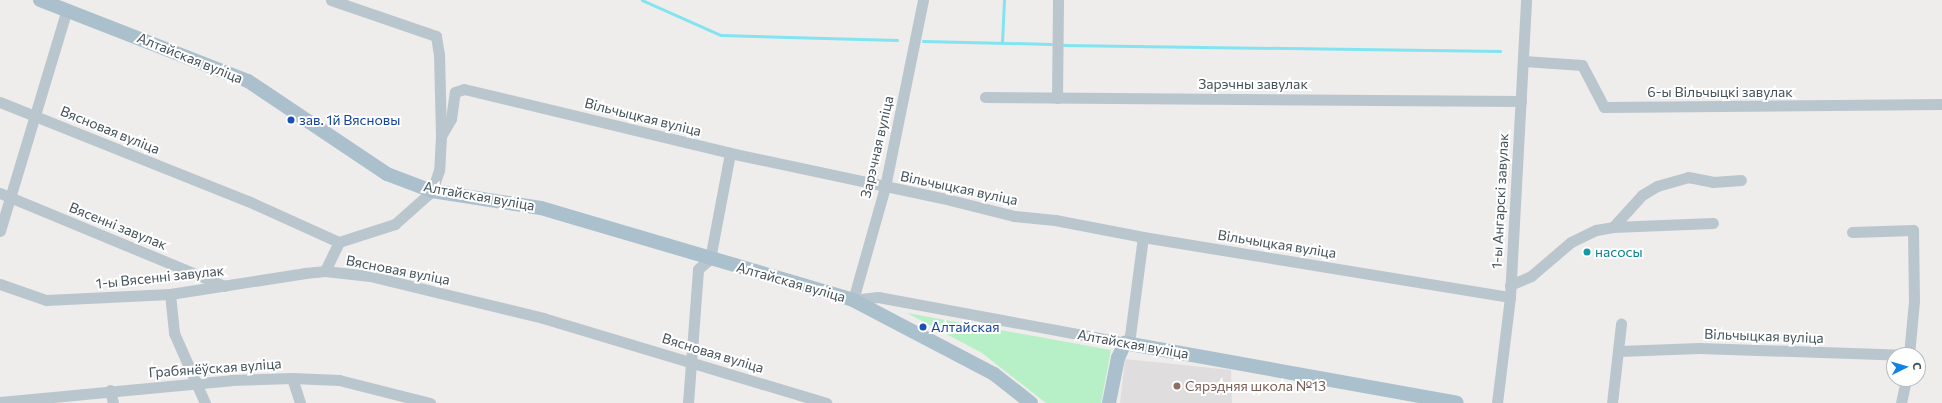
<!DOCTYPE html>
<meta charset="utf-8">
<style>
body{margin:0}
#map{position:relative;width:1942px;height:403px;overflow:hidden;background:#efecec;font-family:Commissioner,sans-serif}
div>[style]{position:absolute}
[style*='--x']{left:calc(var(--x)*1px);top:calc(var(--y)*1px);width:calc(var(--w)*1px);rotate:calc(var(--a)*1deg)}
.education>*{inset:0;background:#e0ddde}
.green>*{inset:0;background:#b7f0c7}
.stream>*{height:2.5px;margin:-1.25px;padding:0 1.25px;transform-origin:1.25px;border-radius:1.25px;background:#82e4f0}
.minor>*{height:11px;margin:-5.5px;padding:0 5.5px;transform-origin:5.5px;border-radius:5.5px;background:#bac6cd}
.major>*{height:14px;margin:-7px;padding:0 7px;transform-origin:7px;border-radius:7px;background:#aac0cd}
.dots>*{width:11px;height:11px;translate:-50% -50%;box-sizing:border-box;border:2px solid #fff;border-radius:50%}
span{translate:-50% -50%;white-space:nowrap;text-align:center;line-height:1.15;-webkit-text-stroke:4px #fff;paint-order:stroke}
.street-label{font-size:14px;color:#44525a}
.transit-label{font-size:14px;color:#164399}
.left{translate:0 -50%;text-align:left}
.culture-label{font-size:14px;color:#0d838f}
.education-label{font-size:14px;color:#785e54}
.north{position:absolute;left:1886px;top:347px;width:40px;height:40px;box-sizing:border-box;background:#fff;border:1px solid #b4babd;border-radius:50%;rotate:85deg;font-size:11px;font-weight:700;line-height:16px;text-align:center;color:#44525a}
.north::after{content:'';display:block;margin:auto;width:14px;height:18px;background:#1084e5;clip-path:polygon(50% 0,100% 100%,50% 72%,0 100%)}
</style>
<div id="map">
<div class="education">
<div style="clip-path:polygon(1125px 359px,1231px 370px,1232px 403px,1120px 403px)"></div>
</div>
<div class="green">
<div style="clip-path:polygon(907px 313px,1111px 350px,1101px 403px,1046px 403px,982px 353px)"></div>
</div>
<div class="stream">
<div style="--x:642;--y:0;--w:86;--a:23.9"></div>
<div style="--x:721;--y:35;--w:176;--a:1.6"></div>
<div style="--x:923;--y:41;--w:128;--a:1.3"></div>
<div style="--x:1002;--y:43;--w:43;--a:-87.3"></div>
<div style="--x:1064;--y:45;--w:436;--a:0.8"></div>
</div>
<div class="minor">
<div style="--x:331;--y:0;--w:111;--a:18.9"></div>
<div style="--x:436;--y:36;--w:18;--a:81"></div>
<div style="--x:439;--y:54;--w:82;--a:88.6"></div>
<div style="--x:441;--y:136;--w:34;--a:93"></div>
<div style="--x:439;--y:170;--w:22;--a:108"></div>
<div style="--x:432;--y:191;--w:50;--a:138.3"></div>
<div style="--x:395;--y:224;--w:59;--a:162.2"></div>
<div style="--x:923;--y:0;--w:191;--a:101.5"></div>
<div style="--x:885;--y:187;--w:117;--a:105.8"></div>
<div style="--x:853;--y:300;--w:25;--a:-7"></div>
<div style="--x:878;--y:297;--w:251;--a:10.5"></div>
<div style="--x:1524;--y:61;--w:58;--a:3.9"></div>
<div style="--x:1582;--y:65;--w:47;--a:62.4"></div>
<div style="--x:1604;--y:107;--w:338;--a:-0.5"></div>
<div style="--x:985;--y:97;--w:536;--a:0.43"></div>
<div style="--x:1057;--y:98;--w:98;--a:-89.4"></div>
<div style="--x:0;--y:102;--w:267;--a:21.8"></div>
<div style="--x:248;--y:201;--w:100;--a:24.3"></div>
<div style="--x:339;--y:242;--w:32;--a:116"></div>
<div style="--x:441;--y:136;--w:20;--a:-60"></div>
<div style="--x:451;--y:119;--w:27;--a:-82"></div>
<div style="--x:455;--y:92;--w:9;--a:-18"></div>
<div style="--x:464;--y:89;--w:274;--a:13.5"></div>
<div style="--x:730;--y:153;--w:217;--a:12"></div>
<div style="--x:942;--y:198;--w:74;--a:14"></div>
<div style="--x:1014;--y:216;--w:41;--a:5.6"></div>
<div style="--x:1055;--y:220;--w:90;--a:10.9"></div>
<div style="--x:1143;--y:237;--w:372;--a:9.3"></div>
<div style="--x:0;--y:193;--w:243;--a:22.5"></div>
<div style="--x:1613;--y:227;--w:43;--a:-47.8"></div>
<div style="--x:1642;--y:195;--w:17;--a:-31"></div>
<div style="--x:1657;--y:186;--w:32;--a:-16"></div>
<div style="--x:1688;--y:177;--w:25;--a:11"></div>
<div style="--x:1713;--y:182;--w:28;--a:-4"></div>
<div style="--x:0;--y:231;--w:232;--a:-73.2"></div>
<div style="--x:1852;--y:232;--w:61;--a:-1.9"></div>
<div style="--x:1913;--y:230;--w:71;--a:89.2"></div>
<div style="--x:1914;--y:301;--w:54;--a:95.3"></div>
<div style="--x:0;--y:284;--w:49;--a:19.2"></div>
<div style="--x:46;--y:300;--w:124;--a:-2.8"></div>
<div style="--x:170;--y:294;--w:137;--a:-8.8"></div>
<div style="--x:305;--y:273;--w:20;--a:-6"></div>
<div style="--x:325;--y:271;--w:45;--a:6.3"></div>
<div style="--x:370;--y:276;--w:178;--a:13.6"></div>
<div style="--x:543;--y:318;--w:296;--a:16.7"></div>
<div style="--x:1510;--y:285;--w:23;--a:-23"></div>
<div style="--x:1531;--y:276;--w:52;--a:-40.4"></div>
<div style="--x:1571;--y:242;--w:28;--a:-26"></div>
<div style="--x:1596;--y:230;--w:17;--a:-10"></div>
<div style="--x:1613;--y:227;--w:100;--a:-2.3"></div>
<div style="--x:170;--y:294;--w:39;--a:84"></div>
<div style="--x:174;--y:333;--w:77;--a:66.1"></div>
<div style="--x:1129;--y:343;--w:107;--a:-82.5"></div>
<div style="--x:1619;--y:351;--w:80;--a:-2.1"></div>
<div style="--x:1699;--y:348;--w:210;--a:1.9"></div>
<div style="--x:292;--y:378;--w:26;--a:72"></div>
<div style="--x:110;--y:390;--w:13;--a:77"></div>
<div style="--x:0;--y:402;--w:232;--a:-5.4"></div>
<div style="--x:231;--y:380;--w:61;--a:-1.9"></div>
<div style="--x:292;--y:378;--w:47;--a:2.4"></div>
<div style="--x:339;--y:380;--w:94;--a:14.2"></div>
<div style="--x:688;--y:403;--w:134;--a:-85.7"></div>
<div style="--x:698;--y:269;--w:16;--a:-40"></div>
<div style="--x:710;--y:259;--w:108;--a:-79.3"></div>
<div style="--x:1497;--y:403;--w:107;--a:-83"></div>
<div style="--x:1510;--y:297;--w:297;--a:-86.9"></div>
<div style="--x:1612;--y:403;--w:80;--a:-83.5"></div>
<div style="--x:1901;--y:403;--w:25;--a:-78"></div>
</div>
<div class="major">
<div style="--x:40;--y:0;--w:223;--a:21.3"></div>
<div style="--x:248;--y:81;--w:167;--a:33.8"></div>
<div style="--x:387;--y:174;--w:48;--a:20.7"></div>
<div style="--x:432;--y:191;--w:110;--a:8.9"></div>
<div style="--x:541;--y:208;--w:325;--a:16.4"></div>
<div style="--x:853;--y:300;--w:159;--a:27.7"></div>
<div style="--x:994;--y:374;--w:47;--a:38.1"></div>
<div style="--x:1109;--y:403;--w:46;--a:-78.7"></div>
<div style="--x:1118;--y:358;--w:17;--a:-65"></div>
<div style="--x:1125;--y:343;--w:337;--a:10.2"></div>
</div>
<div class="dots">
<div style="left:291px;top:120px;background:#1a4fb4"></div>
<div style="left:1587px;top:252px;background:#0f9aa8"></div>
<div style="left:923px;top:327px;background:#1a4fb4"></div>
<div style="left:1177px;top:386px;background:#8d6e63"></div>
</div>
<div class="street-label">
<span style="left:190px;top:58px;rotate:22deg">Алтайская вуліца</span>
<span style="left:1253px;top:84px">Зарэчны завулак</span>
<span style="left:1720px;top:92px">6-ы Вільчыцкі завулак</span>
<span style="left:643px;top:117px;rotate:14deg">Вільчыцкая вуліца</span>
<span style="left:110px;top:130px;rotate:22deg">Вясновая вуліца</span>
<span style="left:877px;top:147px;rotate:-77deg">Зарэчная вуліца</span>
<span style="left:959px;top:188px;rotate:12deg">Вільчыцкая вуліца</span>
<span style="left:479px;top:196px;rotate:10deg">Алтайская вуліца</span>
<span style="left:1500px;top:201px;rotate:-87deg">1-ы Ангарскі завулак</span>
<span style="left:118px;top:226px;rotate:22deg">Вясенні завулак</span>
<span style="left:1277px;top:244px;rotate:9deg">Вільчыцкая вуліца</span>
<span style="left:398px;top:270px;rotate:11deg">Вясновая вуліца</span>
<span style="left:160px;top:277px;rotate:-6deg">1-ы Вясенні завулак</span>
<span style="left:791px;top:282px;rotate:16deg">Алтайская вуліца</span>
<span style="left:1764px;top:336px;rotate:2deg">Вільчыцкая вуліца</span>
<span style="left:1133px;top:344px;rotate:10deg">Алтайская вуліца</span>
<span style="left:713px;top:353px;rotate:17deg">Вясновая вуліца</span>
<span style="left:215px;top:368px;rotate:-4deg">Грабянёўская вуліца</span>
</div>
<div class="transit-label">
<span class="left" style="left:299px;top:120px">зав. 1й Вясновы</span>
<span class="left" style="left:931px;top:327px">Алтайская</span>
</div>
<div class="culture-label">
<span class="left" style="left:1595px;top:252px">насосы</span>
</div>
<div class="education-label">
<span class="left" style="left:1185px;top:386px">Сярэдняя школа №13</span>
</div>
<div class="north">С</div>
</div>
